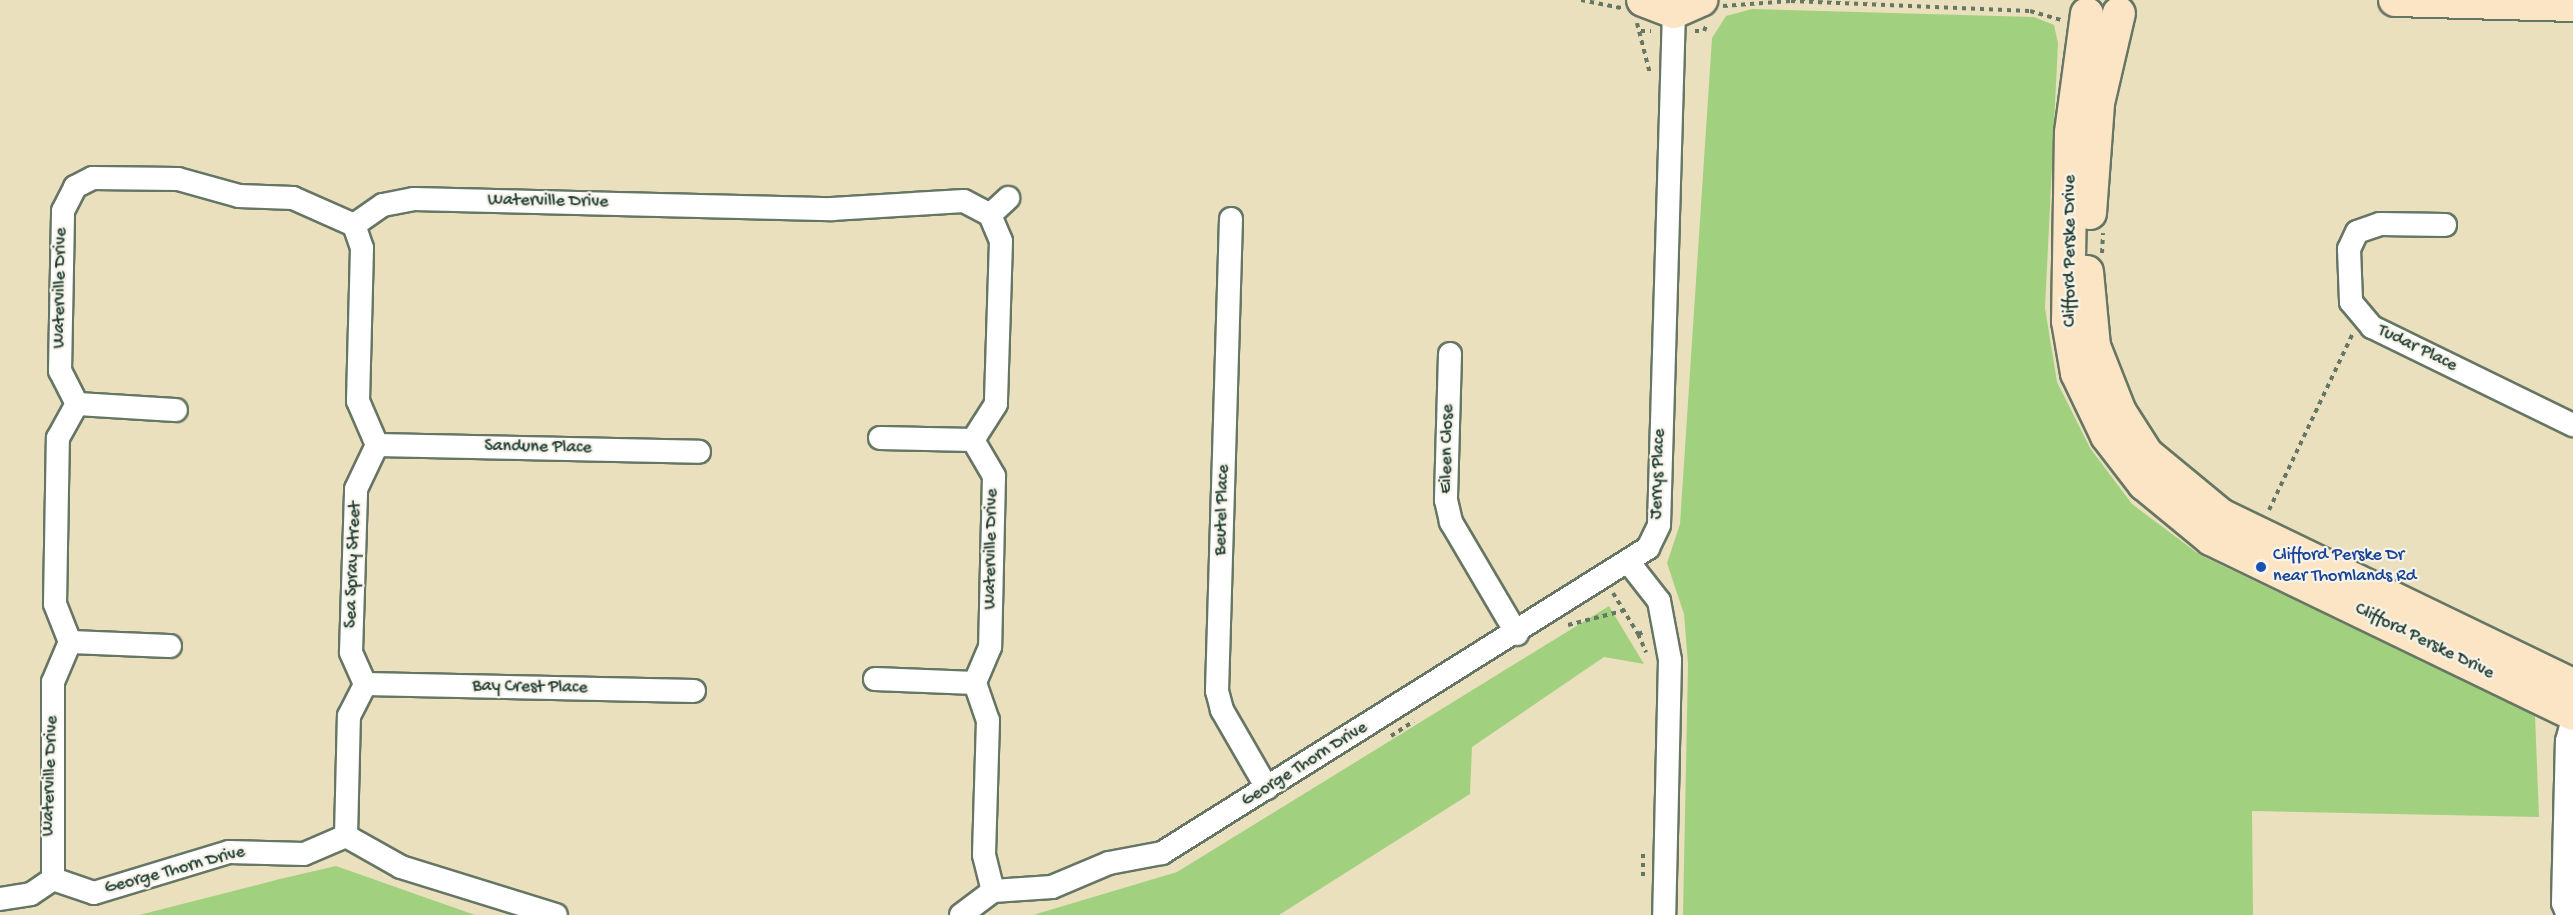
<!DOCTYPE html>
<style>
body{margin:0}
#map{position:relative;width:2573px;height:915px;overflow:hidden;background:#ebe0be;font-family:"Gochi Hand",sans-serif}
div>[style]{position:absolute}
[style*='--x']{left:calc(var(--x)*1px);top:calc(var(--y)*1px);width:calc(var(--w)*1px);rotate:calc(var(--a)*1deg)}
.green>*{inset:0;background:#a1d17f}
.path>*{height:4px;margin-top:-2px;transform-origin:0;background:repeating-linear-gradient(90deg,#667664 0 4.5px,transparent 0 9px)}
.roads{filter:drop-shadow(2px 0 #667664) drop-shadow(-2px 0 #667664) drop-shadow(0 2px #667664) drop-shadow(0 -2px #667664)}
.street>*{height:22px;margin:-11px;padding:0 11px;transform-origin:11px;border-radius:11px;background:#fff}
.secondary>*{height:32px;margin:-16px;padding:0 16px;transform-origin:16px;border-radius:16px;background:#fce5c4}
.dots>*{width:16px;height:16px;translate:-50% -50%;box-sizing:border-box;border:3px solid #f7f3e8;border-radius:50%}
span{translate:-50% -50%;white-space:nowrap;text-align:center;line-height:1.15;-webkit-text-stroke:4.5px #f7f3e8;paint-order:stroke}
.street-label{font-size:18px;color:#1f3d34}
.transit-label{font-size:18px;color:#164399}
.left{translate:0 -50%;text-align:left}
</style>
<div id="map">
<div class="green">
<div style="clip-path:polygon(1752px 9px,2034px 17px,2054px 25px,2058px 43px,2045px 308px,2057px 382px,2090px 448px,2132px 504px,2200px 555px,2535px 715px,2539px 817px,2252px 811px,2253px 915px,1683px 915px,1688px 664px,1684px 614px,1667px 563px,1680px 524px,1712px 38px,1726px 16px)"></div>
<div style="clip-path:polygon(1609px 606px,1644px 664px,1604px 657px,1472px 747px,1470px 794px,1279px 915px,1033px 915px,1177px 872px)"></div>
<div style="clip-path:polygon(336px 866px,475px 915px,139px 915px,280px 879px)"></div>
</div>
<div class="path">
<div style="--x:1581;--y:0;--w:41;--a:11.3"></div>
<div style="--x:1723;--y:6;--w:68;--a:-4.2"></div>
<div style="--x:1791;--y:1;--w:239;--a:2.4"></div>
<div style="--x:2030;--y:11;--w:32;--a:16"></div>
<div style="--x:1637;--y:23;--w:53;--a:75.7"></div>
<div style="--x:1641;--y:31;--w:10;--a:0"></div>
<div style="--x:1695;--y:31;--w:9;--a:0"></div>
<div style="--x:1704;--y:31;--w:8;--a:-67"></div>
<div style="--x:2102;--y:253;--w:20;--a:-87"></div>
<div style="--x:2269;--y:510;--w:196;--a:-64.6"></div>
<div style="--x:1613;--y:593;--w:48;--a:58.6"></div>
<div style="--x:1638;--y:634;--w:6;--a:-18"></div>
<div style="--x:1568;--y:625;--w:56;--a:-14.5"></div>
<div style="--x:1638;--y:634;--w:20;--a:66"></div>
<div style="--x:1391;--y:736;--w:27;--a:-33"></div>
<div style="--x:1643;--y:876;--w:25;--a:-90"></div>
</div>
<div class="roads">
<div class="street">
<div style="--x:990;--y:215;--w:25;--a:-43"></div>
<div style="--x:1231;--y:219;--w:472;--a:91.7"></div>
<div style="--x:1217;--y:691;--w:20;--a:75"></div>
<div style="--x:1222;--y:710;--w:90;--a:60"></div>
<div style="--x:2445;--y:225;--w:65;--a:-179.1"></div>
<div style="--x:2380;--y:224;--w:24;--a:161"></div>
<div style="--x:2357;--y:232;--w:19;--a:115"></div>
<div style="--x:2349;--y:249;--w:53;--a:87.8"></div>
<div style="--x:2351;--y:302;--w:33;--a:50"></div>
<div style="--x:2372;--y:327;--w:224;--a:26"></div>
<div style="--x:1450;--y:354;--w:146;--a:91.6"></div>
<div style="--x:1446;--y:500;--w:23;--a:77"></div>
<div style="--x:1451;--y:522;--w:130;--a:59.5"></div>
<div style="--x:77;--y:404;--w:99;--a:3.5"></div>
<div style="--x:880;--y:438;--w:93;--a:1.2"></div>
<div style="--x:377;--y:445;--w:322;--a:1.2"></div>
<div style="--x:1630;--y:564;--w:47;--a:51.9"></div>
<div style="--x:1659;--y:601;--w:60;--a:79.4"></div>
<div style="--x:1670;--y:660;--w:255;--a:91.3"></div>
<div style="--x:70;--y:642;--w:100;--a:2.3"></div>
<div style="--x:875;--y:679;--w:100;--a:2.3"></div>
<div style="--x:365;--y:684;--w:329;--a:1.2"></div>
<div style="--x:346;--y:836;--w:120;--a:-88.6"></div>
<div style="--x:349;--y:716;--w:36;--a:-63"></div>
<div style="--x:365;--y:684;--w:35;--a:-114"></div>
<div style="--x:351;--y:652;--w:163;--a:-88.2"></div>
<div style="--x:356;--y:489;--w:49;--a:-64.5"></div>
<div style="--x:377;--y:445;--w:48;--a:-113.4"></div>
<div style="--x:358;--y:401;--w:153;--a:-88.5"></div>
<div style="--x:362;--y:248;--w:24;--a:-109"></div>
<div style="--x:53;--y:879;--w:197;--a:-90"></div>
<div style="--x:53;--y:682;--w:43;--a:-67"></div>
<div style="--x:70;--y:642;--w:41;--a:-111.5"></div>
<div style="--x:55;--y:604;--w:166;--a:-89"></div>
<div style="--x:58;--y:438;--w:39;--a:-61"></div>
<div style="--x:77;--y:404;--w:37;--a:-117"></div>
<div style="--x:60;--y:371;--w:160;--a:-88.9"></div>
<div style="--x:63;--y:211;--w:27;--a:-63"></div>
<div style="--x:75;--y:187;--w:20;--a:-27"></div>
<div style="--x:93;--y:178;--w:85;--a:0.7"></div>
<div style="--x:178;--y:179;--w:63;--a:15.6"></div>
<div style="--x:239;--y:196;--w:54;--a:2.1"></div>
<div style="--x:293;--y:198;--w:67;--a:23.9"></div>
<div style="--x:354;--y:225;--w:35;--a:-35"></div>
<div style="--x:383;--y:205;--w:32;--a:-11"></div>
<div style="--x:414;--y:199;--w:418;--a:1.4"></div>
<div style="--x:832;--y:209;--w:132;--a:-3.5"></div>
<div style="--x:964;--y:201;--w:30;--a:28"></div>
<div style="--x:990;--y:215;--w:28;--a:67"></div>
<div style="--x:1001;--y:241;--w:163;--a:91.8"></div>
<div style="--x:996;--y:404;--w:43;--a:122.6"></div>
<div style="--x:973;--y:440;--w:42;--a:59.7"></div>
<div style="--x:994;--y:476;--w:171;--a:91.3"></div>
<div style="--x:990;--y:647;--w:39;--a:113"></div>
<div style="--x:975;--y:683;--w:39;--a:71"></div>
<div style="--x:988;--y:720;--w:135;--a:91.7"></div>
<div style="--x:984;--y:855;--w:37;--a:76"></div>
<div style="--x:0;--y:899;--w:31;--a:-9"></div>
<div style="--x:31;--y:894;--w:27;--a:-34"></div>
<div style="--x:53;--y:879;--w:43;--a:18.9"></div>
<div style="--x:94;--y:893;--w:141;--a:-16.9"></div>
<div style="--x:229;--y:852;--w:75;--a:1.5"></div>
<div style="--x:304;--y:854;--w:46;--a:-23.2"></div>
<div style="--x:346;--y:836;--w:63;--a:29.4"></div>
<div style="--x:401;--y:867;--w:162;--a:17.2"></div>
<div style="--x:961;--y:915;--w:40;--a:-37"></div>
<div style="--x:993;--y:891;--w:59;--a:-3.9"></div>
<div style="--x:1052;--y:887;--w:62;--a:-22.8"></div>
<div style="--x:1109;--y:863;--w:54;--a:-10.7"></div>
<div style="--x:1162;--y:853;--w:574;--a:-32.11"></div>
<div style="--x:1648;--y:548;--w:25;--a:-64"></div>
<div style="--x:1659;--y:525;--w:513;--a:-88.33"></div>
<div style="--x:2568;--y:915;--w:13;--a:-113"></div>
<div style="--x:2563;--y:903;--w:162;--a:-88.6"></div>
<div style="--x:2567;--y:741;--w:24;--a:-75"></div>
</div>
<div class="secondary">
<div style="--x:1643;--y:0;--w:33;--a:21"></div>
<div style="--x:1674;--y:12;--w:30;--a:-24"></div>
<div style="--x:2395;--y:0;--w:178;--a:1.6"></div>
<div style="--x:2087;--y:14;--w:120;--a:97.7"></div>
<div style="--x:2071;--y:133;--w:188;--a:90.9"></div>
<div style="--x:2068;--y:321;--w:53;--a:80.2"></div>
<div style="--x:2077;--y:373;--w:70;--a:64.5"></div>
<div style="--x:2107;--y:436;--w:61;--a:52.4"></div>
<div style="--x:2144;--y:484;--w:87;--a:39.4"></div>
<div style="--x:2211;--y:539;--w:402;--a:25.8"></div>
<div style="--x:2090;--y:213;--w:110;--a:-85.8"></div>
<div style="--x:2098;--y:103;--w:92;--a:-76.9"></div>
<div style="--x:2087;--y:272;--w:74;--a:84.6"></div>
<div style="--x:2094;--y:346;--w:71;--a:68.5"></div>
<div style="--x:2120;--y:412;--w:50;--a:57.3"></div>
<div style="--x:2147;--y:454;--w:96;--a:39.5"></div>
<div style="--x:2221;--y:515;--w:391;--a:25.8"></div>
</div>
</div>
<div class="dots">
<div style="left:2261px;top:567px;background:#1a4fb4"></div>
</div>
<div class="street-label">
<span style="left:548px;top:202px;rotate:1deg">Waterville Drive</span>
<span style="left:2071px;top:251px;rotate:-90deg">Clifford Perske Drive</span>
<span style="left:61px;top:288px;rotate:-89deg">Waterville Drive</span>
<span style="left:2417px;top:349px;rotate:26deg">Tudar Place</span>
<span style="left:538px;top:448px;rotate:1deg">Sandune Place</span>
<span style="left:1448px;top:449px;rotate:-89deg">Eileen Close</span>
<span style="left:1659px;top:474px;rotate:-88deg">Jerrys Place</span>
<span style="left:1223px;top:510px;rotate:-88deg">Beutel Place</span>
<span style="left:992px;top:549px;rotate:-89deg">Waterville Drive</span>
<span style="left:354px;top:565px;rotate:-88deg">Sea Spray Street</span>
<span style="left:2424px;top:642px;rotate:26deg">Clifford Perske Drive</span>
<span style="left:530px;top:688px;rotate:1deg">Bay Crest Place</span>
<span style="left:1305px;top:765px;rotate:-32deg">George Thorn Drive</span>
<span style="left:51px;top:776px;rotate:-88deg">Waterville Drive</span>
<span style="left:175px;top:871px;rotate:-15deg">George Thorn Drive</span>
</div>
<div class="transit-label">
<span class="left" style="left:2273px;top:567px">Clifford Perske Dr<br>near Thornlands Rd</span>
</div>
</div>
